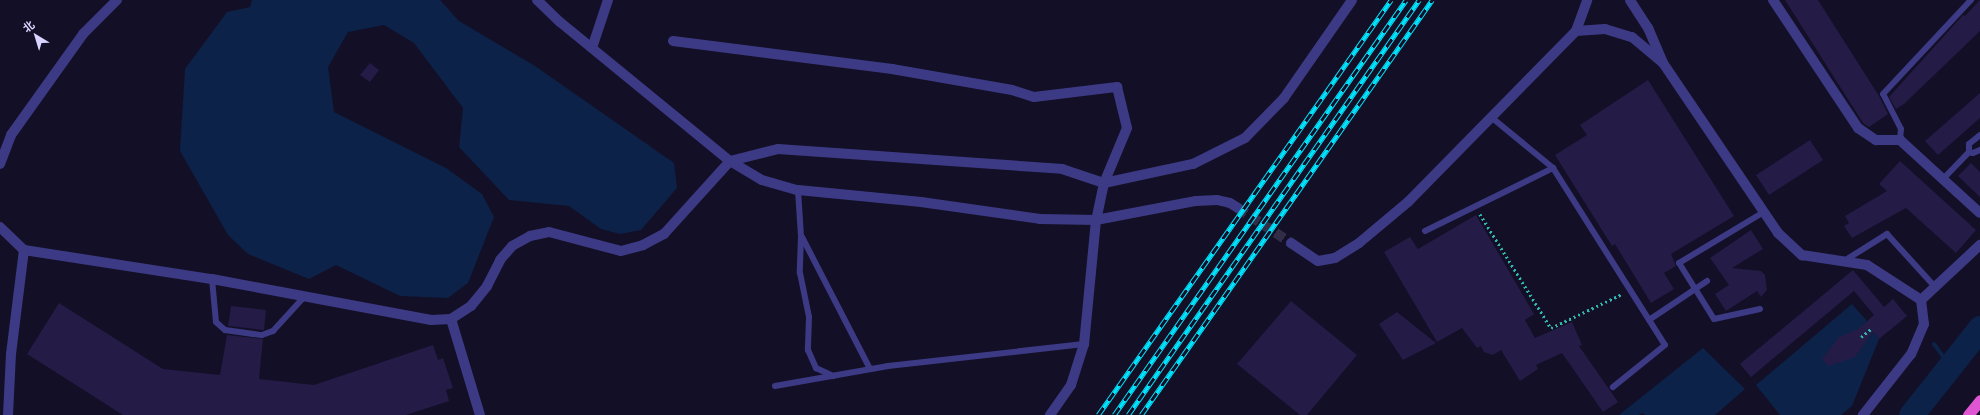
<!DOCTYPE html>
<meta charset="utf-8">
<style>
body{margin:0}
#map{position:relative;width:1980px;height:415px;overflow:hidden;background:#130f26;font-family:"Open Sans","Noto Sans SC",sans-serif}
div>[style]{position:absolute}
[style*='--x']{left:calc(var(--x)*1px);top:calc(var(--y)*1px);width:calc(var(--w)*1px);rotate:calc(var(--a)*1deg)}
.water>*{inset:0;background:#0c2248}
.stream>*{height:4px;margin:-2px;padding:0 2px;transform-origin:2px;border-radius:2px;background:#0c2248}
.river>*{height:25px;margin:-12.5px;padding:0 12.5px;transform-origin:12.5px;border-radius:12.5px;background:#0c2248}
.building>*{inset:0;background:#241b47}
.minor-tunnel>*{height:10px;margin-top:-5px;transform-origin:0;background:repeating-linear-gradient(90deg,#312d47 0 10px,transparent 0 15px)}
.path>*{height:2.5px;margin-top:-1.25px;transform-origin:0;background:repeating-linear-gradient(90deg,#2fb8b0 0 2px,transparent 0 5px)}
.service>*{height:6px;margin:-3px;padding:0 3px;transform-origin:3px;border-radius:3px;background:#3d3a85}
.minor>*{height:10px;margin:-5px;padding:0 5px;transform-origin:5px;border-radius:5px;background:#3d3a85}
.trunk>*{height:11px;margin:-5.5px;padding:0 5.5px;transform-origin:5.5px;border-radius:5.5px;background:#e055d1}
.rail>*{height:4.5px;margin-top:-2.25px;transform-origin:0;background:repeating-linear-gradient(90deg,#130f26 0 9px,#00e5ff 0 18px);box-sizing:border-box;border-block:1px solid #00e5ff}
span{translate:-50% -50%;white-space:nowrap;text-align:center;line-height:1.15;-webkit-text-stroke:3px #130f26;paint-order:stroke}
.north{position:absolute;left:16px;top:16px;width:40px;height:40px;-webkit-text-stroke:3px #130f26;paint-order:stroke;rotate:322deg;font-size:11px;font-weight:700;line-height:16px;text-align:center;color:#d9d4ff}
.north::after{content:'';display:block;margin:auto;width:14px;height:18px;background:#d9d4ff;clip-path:polygon(50% 0,100% 100%,50% 72%,0 100%)}
</style>
<div id="map">
<div class="water">
<div style="clip-path:polygon(252px 0,440px 0,459px 21px,535px 66px,674px 163px,677px 188px,641px 230px,620px 234px,601px 229px,569px 206px,509px 200px,459px 147px,463px 108px,414px 43px,384px 25px,348px 32px,328px 67px,334px 112px,446px 168px,482px 194px,494px 217px,468px 283px,448px 298px,400px 296px,336px 265px,309px 279px,248px 254px,228px 235px,180px 151px,185px 69px,227px 12px,250px 7px)"></div>
<div style="clip-path:polygon(1852px 304px,1867px 321px,1865px 323px,1879px 339px,1852px 406px,1841px 415px,1780px 415px,1756px 385px)"></div>
<div style="clip-path:polygon(1703px 348px,1745px 389px,1715px 415px,1645px 415px,1642px 413px,1639px 415px,1619px 415px)"></div>
</div>
<div class="stream">
<div style="--x:1934;--y:344;--w:27;--a:54"></div>
</div>
<div class="river">
<div style="--x:1911;--y:415;--w:111;--a:-51.6"></div>
</div>
<div class="building">
<div style="clip-path:polygon(1785px 0,1818px 0,1879px 96px,1888px 114px,1869px 127px,1863px 123px)"></div>
<div style="clip-path:polygon(1980px 0,1980px 31px,1904px 104px,1896px 109px,1889px 97px,1963px 15px,1965px 16px)"></div>
<div style="clip-path:polygon(370px 63px,379px 70px,370px 82px,360px 75px)"></div>
<div style="clip-path:polygon(1648px 80px,1734px 216px,1671px 254px,1676px 266px,1664px 273px,1674px 289px,1651px 303px,1615px 244px,1612px 246px,1555px 155px,1587px 135px,1580px 125px)"></div>
<div style="clip-path:polygon(1980px 93px,1980px 118px,1938px 155px,1925px 141px)"></div>
<div style="clip-path:polygon(1810px 140px,1823px 160px,1769px 195px,1756px 175px)"></div>
<div style="clip-path:polygon(1900px 161px,1976px 230px,1956px 253px,1906px 208px,1852px 238px,1844px 226px,1849px 223px,1845px 216px,1887px 191px,1879px 184px)"></div>
<div style="clip-path:polygon(1971px 163px,1980px 172px,1980px 197px,1958px 176px)"></div>
<div style="clip-path:polygon(1476px 215px,1534px 314px,1525px 320px,1535px 338px,1572px 322px,1582px 345px,1579px 346px,1618px 402px,1603px 412px,1562px 353px,1536px 365px,1538px 369px,1520px 381px,1501px 350px,1493px 355px,1484px 352px,1481px 346px,1477px 348px,1462px 328px,1437px 342px,1384px 252px,1410px 237px,1418px 249px)"></div>
<div style="clip-path:polygon(1751px 230px,1763px 249px,1732px 268px,1761px 271px,1765px 275px,1767px 290px,1761px 297px,1757px 291px,1726px 311px,1715px 294px,1729px 285px,1710px 258px)"></div>
<div style="clip-path:polygon(1853px 270px,1884px 307px,1893px 299px,1907px 316px,1879px 339px,1873px 332px,1855px 357px,1828px 366px,1822px 359px,1839px 337px,1858px 329px,1874px 315px,1854px 291px,1751px 377px,1740px 364px)"></div>
<div style="clip-path:polygon(1291px 301px,1357px 355px,1307px 415px,1300px 415px,1237px 364px)"></div>
<div style="clip-path:polygon(59px 303px,163px 369px,220px 375px,227px 335px,263px 339px,259px 379px,314px 385px,433px 345px,438px 360px,443px 358px,453px 388px,446px 390px,449px 401px,406px 415px,123px 415px,27px 354px)"></div>
<div style="clip-path:polygon(231px 306px,266px 310px,264px 330px,228px 326px)"></div>
<div style="clip-path:polygon(1397px 312px,1436px 343px,1403px 360px,1379px 324px)"></div>
</div>
<div class="minor-tunnel">
<div style="--x:1238;--y:208;--w:64;--a:33.4"></div>
</div>
<div class="path">
<div style="--x:1480;--y:214;--w:134;--a:58.1"></div>
<div style="--x:1551;--y:328;--w:79;--a:-25.6"></div>
<div style="--x:1861;--y:337;--w:13;--a:-39"></div>
</div>
<div class="service">
<div style="--x:1491;--y:117;--w:80;--a:39.4"></div>
<div style="--x:1553;--y:168;--w:209;--a:57.7"></div>
<div style="--x:1665;--y:345;--w:67;--a:141.1"></div>
<div style="--x:1900;--y:140;--w:11;--a:-85"></div>
<div style="--x:1901;--y:129;--w:39;--a:-117"></div>
<div style="--x:1883;--y:94;--w:129;--a:-46.9"></div>
<div style="--x:1969;--y:152;--w:8;--a:-90"></div>
<div style="--x:1969;--y:144;--w:14;--a:-39"></div>
<div style="--x:1969;--y:152;--w:4;--a:14"></div>
<div style="--x:1973;--y:153;--w:8;--a:-23"></div>
<div style="--x:1943;--y:179;--w:37;--a:-46"></div>
<div style="--x:798;--y:190;--w:46;--a:86.3"></div>
<div style="--x:801;--y:236;--w:37;--a:92"></div>
<div style="--x:800;--y:273;--w:45;--a:78.4"></div>
<div style="--x:809;--y:317;--w:33;--a:92"></div>
<div style="--x:808;--y:350;--w:20;--a:66"></div>
<div style="--x:816;--y:368;--w:19;--a:25"></div>
<div style="--x:1425;--y:231;--w:143;--a:-26.2"></div>
<div style="--x:802;--y:237;--w:148;--a:62.7"></div>
<div style="--x:1844;--y:261;--w:51;--a:-32.1"></div>
<div style="--x:1887;--y:234;--w:72;--a:47.8"></div>
<div style="--x:212;--y:279;--w:43;--a:84.7"></div>
<div style="--x:216;--y:322;--w:12;--a:42"></div>
<div style="--x:225;--y:330;--w:37;--a:8"></div>
<div style="--x:262;--y:335;--w:12;--a:-20"></div>
<div style="--x:273;--y:331;--w:47;--a:-47.6"></div>
<div style="--x:1760;--y:309;--w:47;--a:167.7"></div>
<div style="--x:1714;--y:319;--w:66;--a:-122"></div>
<div style="--x:1679;--y:263;--w:99;--a:-31"></div>
<div style="--x:1649;--y:320;--w:70;--a:-33.9"></div>
<div style="--x:775;--y:386;--w:115;--a:-10"></div>
<div style="--x:888;--y:366;--w:197;--a:-6.4"></div>
</div>
<div class="minor">
<div style="--x:537;--y:0;--w:32;--a:44"></div>
<div style="--x:560;--y:22;--w:220;--a:39.3"></div>
<div style="--x:730;--y:161;--w:37;--a:31"></div>
<div style="--x:762;--y:180;--w:37;--a:16"></div>
<div style="--x:798;--y:190;--w:124;--a:5.6"></div>
<div style="--x:921;--y:202;--w:120;--a:8.1"></div>
<div style="--x:1040;--y:219;--w:56;--a:1"></div>
<div style="--x:1096;--y:220;--w:102;--a:-10.8"></div>
<div style="--x:1196;--y:201;--w:21;--a:-3"></div>
<div style="--x:1217;--y:200;--w:13;--a:13"></div>
<div style="--x:1230;--y:203;--w:9;--a:32"></div>
<div style="--x:1773;--y:0;--w:154;--a:56.4"></div>
<div style="--x:1858;--y:128;--w:22;--a:34"></div>
<div style="--x:1876;--y:140;--w:24;--a:0"></div>
<div style="--x:1900;--y:140;--w:108;--a:42.4"></div>
<div style="--x:1576;--y:31;--w:29;--a:-4"></div>
<div style="--x:1605;--y:29;--w:28;--a:17"></div>
<div style="--x:1632;--y:37;--w:40;--a:40"></div>
<div style="--x:1663;--y:63;--w:38;--a:-113"></div>
<div style="--x:1648;--y:28;--w:33;--a:-123"></div>
<div style="--x:673;--y:41;--w:221;--a:7.3"></div>
<div style="--x:892;--y:69;--w:122;--a:9.9"></div>
<div style="--x:1012;--y:90;--w:23;--a:18"></div>
<div style="--x:1034;--y:97;--w:84;--a:-6.9"></div>
<div style="--x:1117;--y:87;--w:42;--a:76.3"></div>
<div style="--x:1127;--y:128;--w:60;--a:112.7"></div>
<div style="--x:1104;--y:183;--w:38;--a:102"></div>
<div style="--x:1096;--y:220;--w:125;--a:95.5"></div>
<div style="--x:1084;--y:344;--w:43;--a:107.6"></div>
<div style="--x:1071;--y:385;--w:37;--a:125"></div>
<div style="--x:592;--y:48;--w:51;--a:-71.6"></div>
<div style="--x:1663;--y:63;--w:205;--a:55.9"></div>
<div style="--x:1778;--y:233;--w:33;--a:43"></div>
<div style="--x:1802;--y:255;--w:66;--a:8.7"></div>
<div style="--x:1867;--y:265;--w:64;--a:32.9"></div>
<div style="--x:1921;--y:300;--w:24;--a:83"></div>
<div style="--x:1924;--y:324;--w:33;--a:113"></div>
<div style="--x:1911;--y:354;--w:78;--a:128.2"></div>
<div style="--x:0;--y:164;--w:31;--a:-69"></div>
<div style="--x:11;--y:135;--w:124;--a:-54.5"></div>
<div style="--x:83;--y:34;--w:48;--a:-45"></div>
<div style="--x:0;--y:227;--w:33;--a:44"></div>
<div style="--x:24;--y:250;--w:190;--a:8.8"></div>
<div style="--x:212;--y:279;--w:223;--a:10.6"></div>
<div style="--x:431;--y:320;--w:20;--a:-3"></div>
<div style="--x:451;--y:319;--w:24;--a:-33"></div>
<div style="--x:471;--y:306;--w:26;--a:-51"></div>
<div style="--x:487;--y:286;--w:29;--a:-63"></div>
<div style="--x:500;--y:260;--w:18;--a:-49"></div>
<div style="--x:512;--y:246;--w:21;--a:-29"></div>
<div style="--x:530;--y:236;--w:19;--a:-12"></div>
<div style="--x:549;--y:232;--w:74;--a:14.8"></div>
<div style="--x:621;--y:251;--w:23;--a:-15"></div>
<div style="--x:643;--y:245;--w:24;--a:-28"></div>
<div style="--x:664;--y:234;--w:98;--a:-47.9"></div>
<div style="--x:730;--y:161;--w:49;--a:-14"></div>
<div style="--x:778;--y:149;--w:285;--a:4"></div>
<div style="--x:1062;--y:169;--w:44;--a:18.4"></div>
<div style="--x:1104;--y:183;--w:91;--a:-12.1"></div>
<div style="--x:1193;--y:164;--w:58;--a:-26.6"></div>
<div style="--x:1245;--y:138;--w:56;--a:-45.7"></div>
<div style="--x:1284;--y:98;--w:119;--a:-55.2"></div>
<div style="--x:1291;--y:243;--w:32;--a:34"></div>
<div style="--x:1318;--y:261;--w:17;--a:-10"></div>
<div style="--x:1335;--y:258;--w:28;--a:-32"></div>
<div style="--x:1359;--y:243;--w:64;--a:-39.9"></div>
<div style="--x:1408;--y:202;--w:240;--a:-45.5"></div>
<div style="--x:1576;--y:31;--w:33;--a:-70"></div>
<div style="--x:1921;--y:300;--w:81;--a:-43"></div>
<div style="--x:451;--y:319;--w:100;--a:73.2"></div>
<div style="--x:8;--y:415;--w:61;--a:-87.2"></div>
<div style="--x:11;--y:354;--w:105;--a:-82.9"></div>
</div>
<div class="trunk">
<div style="--x:1968;--y:415;--w:19;--a:-51"></div>
</div>
<div class="rail">
<div style="--x:1098;--y:415;--w:508;--a:-54.78"></div>
<div style="--x:1114;--y:415;--w:507;--a:-54.87"></div>
<div style="--x:1128;--y:415;--w:507;--a:-54.96"></div>
<div style="--x:1141;--y:415;--w:507;--a:-54.96"></div>
</div>
<div class="north">北</div>
</div>
